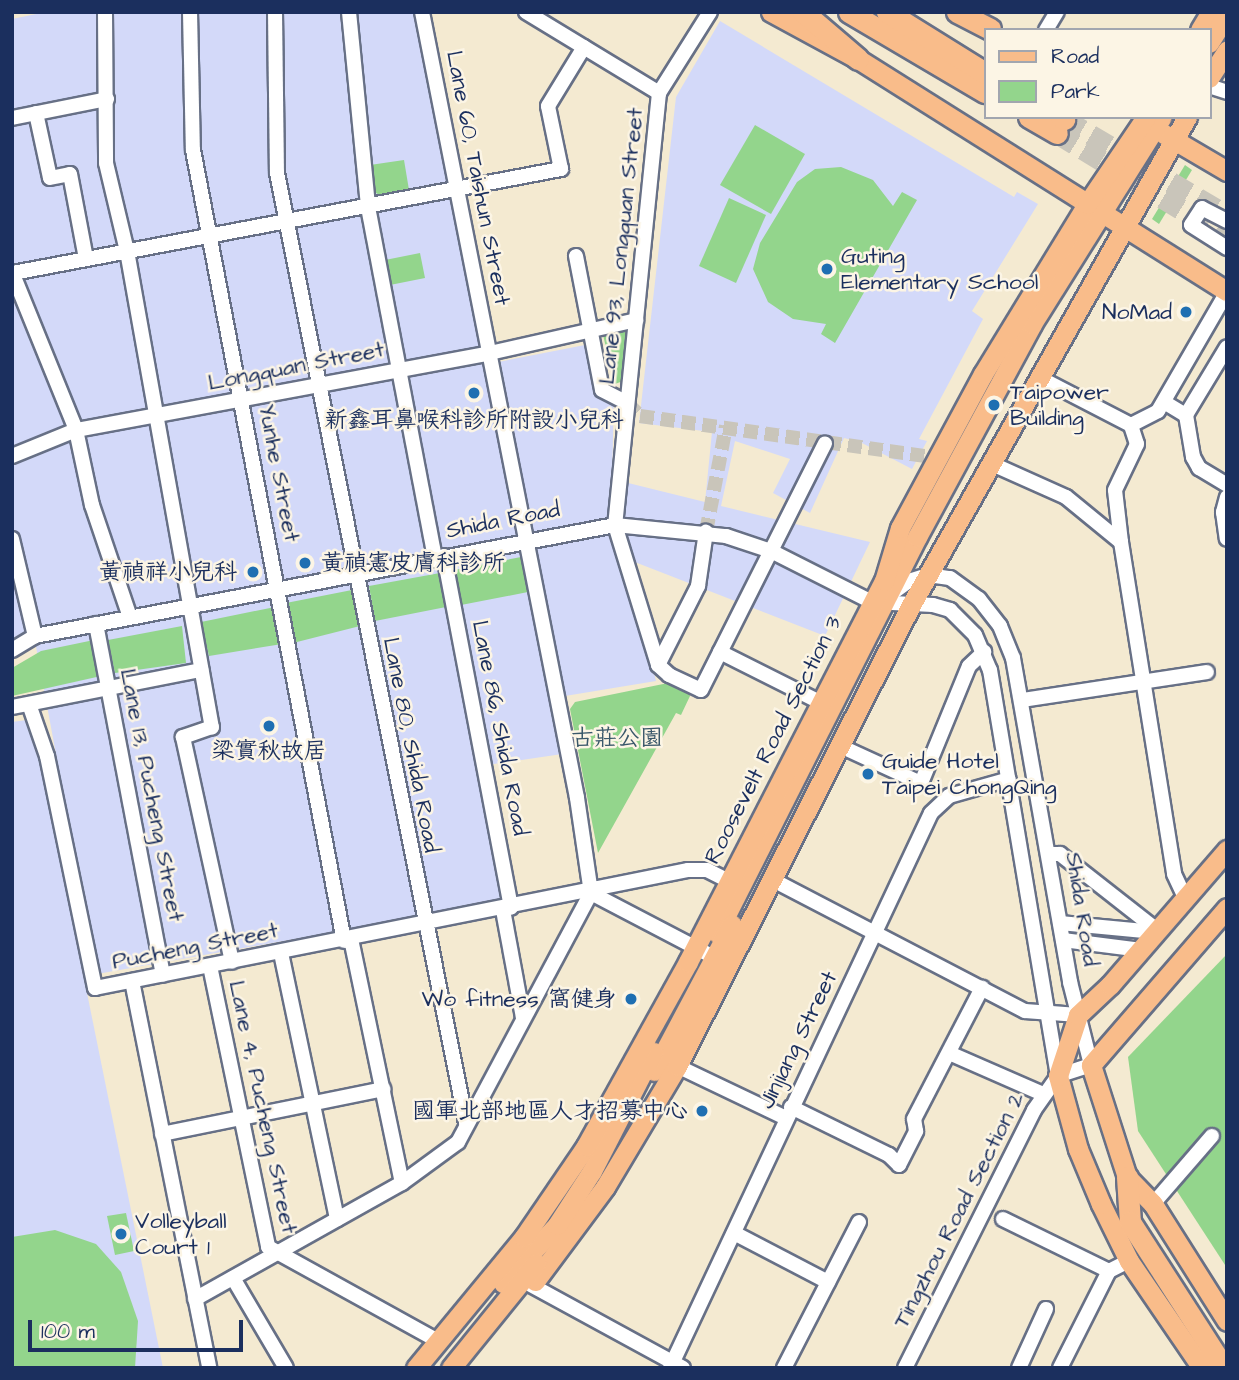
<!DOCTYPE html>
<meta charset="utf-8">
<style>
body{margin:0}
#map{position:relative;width:1239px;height:1380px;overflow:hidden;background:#f4ead1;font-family:"Architects Daughter","LXGW WenKai TC",sans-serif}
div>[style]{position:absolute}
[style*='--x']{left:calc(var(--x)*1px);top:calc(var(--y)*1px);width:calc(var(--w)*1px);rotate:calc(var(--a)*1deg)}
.built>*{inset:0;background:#d3d9f9}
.green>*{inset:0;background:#93d58c}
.minor-tunnel>*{height:14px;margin-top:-7px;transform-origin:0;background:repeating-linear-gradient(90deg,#c9c5ba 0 14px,transparent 0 21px)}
.highway-tunnel>*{height:21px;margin-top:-10.5px;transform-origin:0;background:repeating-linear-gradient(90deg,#c9c5ba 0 21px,transparent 0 31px)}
.roads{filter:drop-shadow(2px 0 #677086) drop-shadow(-2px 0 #677086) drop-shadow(0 2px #677086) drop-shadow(0 -2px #677086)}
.minor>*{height:14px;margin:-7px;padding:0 7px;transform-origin:7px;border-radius:7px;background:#fff}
.major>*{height:19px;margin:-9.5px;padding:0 9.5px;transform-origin:9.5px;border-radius:9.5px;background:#f9bc8a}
.highway>*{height:21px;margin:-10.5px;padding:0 10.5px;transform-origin:10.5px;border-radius:10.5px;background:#f9bc8a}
.dots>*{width:19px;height:19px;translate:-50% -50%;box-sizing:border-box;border:4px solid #fcf5e5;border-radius:50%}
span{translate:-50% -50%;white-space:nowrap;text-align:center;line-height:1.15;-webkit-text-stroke:5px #fcf5e5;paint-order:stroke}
.street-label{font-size:23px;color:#1b2f5e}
.poi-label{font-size:23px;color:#1b2f5e}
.left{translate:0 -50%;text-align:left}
.right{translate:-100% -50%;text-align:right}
.park-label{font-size:23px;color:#39586a}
.frame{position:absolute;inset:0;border:14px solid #1b2f5e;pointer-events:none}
.legend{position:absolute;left:984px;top:28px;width:228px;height:91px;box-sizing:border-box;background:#fcf5e5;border:2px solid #a2a6af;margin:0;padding:9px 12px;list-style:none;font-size:21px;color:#1b2f5e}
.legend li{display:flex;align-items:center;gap:14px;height:35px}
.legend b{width:35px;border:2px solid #a2a6af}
.scale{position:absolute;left:28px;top:1320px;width:215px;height:32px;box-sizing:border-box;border:4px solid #1b2f5e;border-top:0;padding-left:9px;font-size:21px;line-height:24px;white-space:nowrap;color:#1b2f5e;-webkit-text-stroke:5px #fcf5e5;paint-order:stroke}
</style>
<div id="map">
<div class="built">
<div style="clip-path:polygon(46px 12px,417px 12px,488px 364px,585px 345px,597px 398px,614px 396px,612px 479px,705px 502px,712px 432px,639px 423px,676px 97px,720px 21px,1014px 197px,1017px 192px,1038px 204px,972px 311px,983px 319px,919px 439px,927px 441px,912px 469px,860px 442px,844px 438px,810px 513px,773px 493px,790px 459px,735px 441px,721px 506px,870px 542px,825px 636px,627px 559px,656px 681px,565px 696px,569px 753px,487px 765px,509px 901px,97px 974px,34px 636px,12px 638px,12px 19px)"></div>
<div style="clip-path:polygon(27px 720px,39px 756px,163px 1368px,12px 1368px,12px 722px)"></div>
</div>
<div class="green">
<div style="clip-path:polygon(755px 125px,805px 154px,771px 214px,720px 185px)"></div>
<div style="clip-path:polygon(404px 160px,409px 190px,379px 195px,372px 190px,370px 165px)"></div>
<div style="clip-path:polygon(1185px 165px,1192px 170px,1159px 224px,1152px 219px)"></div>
<div style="clip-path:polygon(841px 167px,873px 180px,893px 206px,902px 192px,917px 200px,835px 343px,821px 334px,826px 324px,793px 319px,768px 302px,753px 269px,760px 243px,797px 182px,815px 169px)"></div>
<div style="clip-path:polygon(729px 198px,766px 215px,736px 283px,699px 266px)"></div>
<div style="clip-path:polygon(420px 253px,425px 278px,390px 285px,385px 260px)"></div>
<div style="clip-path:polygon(622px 326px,628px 332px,623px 381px,615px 384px,603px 335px,608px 328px)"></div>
<div style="clip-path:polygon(521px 557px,528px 592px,461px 605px,454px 570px)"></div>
<div style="clip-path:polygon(440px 573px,446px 607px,375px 621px,369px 586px)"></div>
<div style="clip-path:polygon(352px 590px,360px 626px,293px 643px,286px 603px)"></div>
<div style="clip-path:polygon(275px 607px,282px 644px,209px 656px,201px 622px)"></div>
<div style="clip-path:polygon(182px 626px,186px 663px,115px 673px,108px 640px)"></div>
<div style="clip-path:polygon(94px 640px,101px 676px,12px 696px,12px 668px,41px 651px)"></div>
<div style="clip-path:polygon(673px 682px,689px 691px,690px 696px,681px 715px,676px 713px,598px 853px,570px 709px,575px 702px)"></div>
<div style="clip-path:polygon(1227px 954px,1227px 1268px,1138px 1131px,1128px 1057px)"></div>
<div style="clip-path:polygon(126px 1213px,134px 1251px,115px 1255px,107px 1216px)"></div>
<div style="clip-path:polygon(55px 1230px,96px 1244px,121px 1272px,138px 1321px,135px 1368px,12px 1368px,12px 1237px)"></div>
</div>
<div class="minor-tunnel">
<div style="--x:627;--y:403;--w:18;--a:45"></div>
<div style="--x:640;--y:416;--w:301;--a:8"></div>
<div style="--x:706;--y:532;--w:108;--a:-79.3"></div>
</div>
<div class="highway-tunnel">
<div style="--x:1064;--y:119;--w:189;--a:30.5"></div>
<div style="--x:1057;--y:133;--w:199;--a:31.5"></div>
</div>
<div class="roads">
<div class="minor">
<div style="--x:105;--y:12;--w:151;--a:89.6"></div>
<div style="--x:106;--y:163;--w:90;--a:76.6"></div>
<div style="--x:127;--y:251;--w:484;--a:79.9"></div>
<div style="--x:212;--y:727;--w:31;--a:161"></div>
<div style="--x:183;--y:737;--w:230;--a:77.7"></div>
<div style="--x:190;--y:12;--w:138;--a:88.8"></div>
<div style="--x:193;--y:150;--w:805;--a:79.19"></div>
<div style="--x:275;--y:12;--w:161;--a:89.3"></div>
<div style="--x:277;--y:173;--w:968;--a:78.74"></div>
<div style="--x:349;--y:12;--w:196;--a:84.4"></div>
<div style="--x:368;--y:207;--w:357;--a:79.2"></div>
<div style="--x:422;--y:12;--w:801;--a:78.84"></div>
<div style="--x:577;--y:798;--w:96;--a:81.6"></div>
<div style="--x:526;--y:12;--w:156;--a:31.3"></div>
<div style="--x:710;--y:12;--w:96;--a:122.2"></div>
<div style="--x:659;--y:93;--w:434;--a:95.8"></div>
<div style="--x:615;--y:525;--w:146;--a:72.9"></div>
<div style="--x:658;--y:665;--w:15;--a:42"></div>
<div style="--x:669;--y:675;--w:35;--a:25"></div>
<div style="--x:701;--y:690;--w:276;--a:-63.3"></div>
<div style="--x:1046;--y:30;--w:21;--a:-59"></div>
<div style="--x:1209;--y:86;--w:19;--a:18"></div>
<div style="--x:36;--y:113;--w:66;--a:77.8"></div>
<div style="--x:50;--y:178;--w:20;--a:-11"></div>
<div style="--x:70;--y:174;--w:86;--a:79.3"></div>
<div style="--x:12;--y:118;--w:97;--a:-11.3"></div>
<div style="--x:1227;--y:221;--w:28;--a:-153"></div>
<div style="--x:1202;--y:208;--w:20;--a:123"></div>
<div style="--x:1191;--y:225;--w:43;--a:32.6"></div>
<div style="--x:576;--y:256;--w:136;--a:79"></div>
<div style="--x:602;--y:390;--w:28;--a:27"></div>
<div style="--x:12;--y:272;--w:170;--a:67.9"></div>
<div style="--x:76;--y:430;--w:77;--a:78"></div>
<div style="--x:92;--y:505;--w:118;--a:71.3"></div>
<div style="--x:13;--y:273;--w:558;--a:-10.75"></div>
<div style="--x:561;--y:169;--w:64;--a:-101.7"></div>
<div style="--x:548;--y:106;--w:69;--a:-58.6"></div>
<div style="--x:1038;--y:377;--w:105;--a:27.3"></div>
<div style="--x:1131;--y:425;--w:30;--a:-27"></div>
<div style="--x:1158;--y:411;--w:138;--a:-59.9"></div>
<div style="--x:1164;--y:402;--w:26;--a:31"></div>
<div style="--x:1186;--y:415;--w:43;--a:80.5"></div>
<div style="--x:1193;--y:457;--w:13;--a:61"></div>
<div style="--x:1199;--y:468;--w:33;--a:31"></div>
<div style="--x:1186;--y:415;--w:79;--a:-58.9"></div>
<div style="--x:12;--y:456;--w:69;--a:-22.1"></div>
<div style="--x:76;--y:430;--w:421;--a:-10.5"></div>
<div style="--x:490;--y:353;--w:150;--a:-12.7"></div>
<div style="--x:990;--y:463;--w:83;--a:24.1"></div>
<div style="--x:1066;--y:497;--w:71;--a:39.3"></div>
<div style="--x:1121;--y:542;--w:336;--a:80.9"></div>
<div style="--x:1174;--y:874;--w:26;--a:65"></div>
<div style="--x:1227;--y:497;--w:16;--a:105"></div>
<div style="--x:1223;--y:512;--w:27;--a:82"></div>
<div style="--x:12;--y:539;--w:100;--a:76.7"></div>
<div style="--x:1121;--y:542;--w:52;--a:-96.6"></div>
<div style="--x:1115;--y:490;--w:51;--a:-64.4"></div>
<div style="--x:1137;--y:444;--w:20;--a:-108"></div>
<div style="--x:444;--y:556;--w:358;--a:79.2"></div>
<div style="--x:891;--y:594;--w:22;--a:-36"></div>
<div style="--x:909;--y:581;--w:20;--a:-18"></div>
<div style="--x:928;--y:575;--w:22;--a:8"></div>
<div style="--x:950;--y:578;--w:36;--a:36"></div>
<div style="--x:979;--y:599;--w:34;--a:52"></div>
<div style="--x:1000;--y:626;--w:35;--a:68"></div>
<div style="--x:1013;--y:658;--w:329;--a:80"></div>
<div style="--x:1070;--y:982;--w:86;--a:75.8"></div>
<div style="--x:1091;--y:1065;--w:35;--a:162"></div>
<div style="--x:96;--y:624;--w:357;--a:79.2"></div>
<div style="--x:12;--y:650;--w:27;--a:-31"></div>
<div style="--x:35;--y:636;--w:591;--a:-10.83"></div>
<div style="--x:615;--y:525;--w:112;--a:5.7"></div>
<div style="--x:726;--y:536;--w:47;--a:18.4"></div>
<div style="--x:771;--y:551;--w:113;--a:26.8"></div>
<div style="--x:872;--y:602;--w:61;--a:2.8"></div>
<div style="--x:933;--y:605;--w:18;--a:16"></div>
<div style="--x:950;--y:610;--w:35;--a:45"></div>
<div style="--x:975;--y:635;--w:38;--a:67"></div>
<div style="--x:990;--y:670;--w:407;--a:80.5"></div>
<div style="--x:720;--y:652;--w:112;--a:26.6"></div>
<div style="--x:658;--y:665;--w:89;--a:-63.1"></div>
<div style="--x:698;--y:586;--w:55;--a:-81.6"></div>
<div style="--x:1022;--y:700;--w:187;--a:-8.6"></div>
<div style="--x:29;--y:704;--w:55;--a:70.9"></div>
<div style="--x:47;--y:756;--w:237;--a:78.3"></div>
<div style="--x:95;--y:988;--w:605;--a:-11.25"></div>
<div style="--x:688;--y:870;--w:19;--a:0"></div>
<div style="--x:707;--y:870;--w:25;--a:27"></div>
<div style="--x:12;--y:707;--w:193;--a:-11.1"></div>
<div style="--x:840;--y:746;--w:89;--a:24.6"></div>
<div style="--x:921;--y:783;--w:126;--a:-67.7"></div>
<div style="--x:969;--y:666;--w:21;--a:-43"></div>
<div style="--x:1048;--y:854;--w:12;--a:0"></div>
<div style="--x:1060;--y:854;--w:123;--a:38.1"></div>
<div style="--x:773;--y:880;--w:284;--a:27.5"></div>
<div style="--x:1025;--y:1011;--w:53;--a:4.3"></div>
<div style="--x:591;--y:893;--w:149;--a:27.6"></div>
<div style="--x:503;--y:910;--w:110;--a:79.5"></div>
<div style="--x:1060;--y:923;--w:95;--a:5.4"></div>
<div style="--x:351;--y:939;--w:249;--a:78.2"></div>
<div style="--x:1063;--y:940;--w:79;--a:7.3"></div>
<div style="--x:281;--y:953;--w:272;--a:78.1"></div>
<div style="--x:210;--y:966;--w:287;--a:78.3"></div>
<div style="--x:268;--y:1247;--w:194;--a:28.9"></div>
<div style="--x:132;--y:981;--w:395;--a:78.7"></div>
<div style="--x:949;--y:1053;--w:103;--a:23.6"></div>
<div style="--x:677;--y:1066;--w:121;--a:25.5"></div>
<div style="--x:791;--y:1107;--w:109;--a:26.1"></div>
<div style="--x:889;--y:1155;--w:14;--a:45"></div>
<div style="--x:899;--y:1165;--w:38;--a:-63"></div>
<div style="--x:916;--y:1131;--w:12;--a:-99"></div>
<div style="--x:914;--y:1119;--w:148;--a:-62.6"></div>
<div style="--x:162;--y:1134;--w:226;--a:-11.5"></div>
<div style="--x:1153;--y:1204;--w:90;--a:-49.1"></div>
<div style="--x:1003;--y:1219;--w:118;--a:26.1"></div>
<div style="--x:734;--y:1233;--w:106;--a:27.5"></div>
<div style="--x:233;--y:1278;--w:104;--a:59.5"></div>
<div style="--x:531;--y:1285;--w:173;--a:28.6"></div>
<div style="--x:195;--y:1299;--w:237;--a:-29.3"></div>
<div style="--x:402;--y:1183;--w:69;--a:-36.2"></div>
<div style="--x:458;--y:1142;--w:282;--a:-61.9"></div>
<div style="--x:670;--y:1368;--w:613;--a:-64.81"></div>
<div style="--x:931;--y:813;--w:25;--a:-43"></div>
<div style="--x:949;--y:796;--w:62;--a:-15.8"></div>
<div style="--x:784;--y:1368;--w:164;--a:-62.8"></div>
<div style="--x:905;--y:1368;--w:288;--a:-63.4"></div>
<div style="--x:1034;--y:1110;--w:42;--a:-54.8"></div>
<div style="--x:1019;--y:1368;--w:65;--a:-65.4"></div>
<div style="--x:1060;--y:1368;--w:109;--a:-63.2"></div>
<div style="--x:1109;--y:1271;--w:22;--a:-27"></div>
</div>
<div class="major">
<div style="--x:771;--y:12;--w:99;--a:28.4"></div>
<div style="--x:858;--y:59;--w:436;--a:32.2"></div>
<div style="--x:1200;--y:30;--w:21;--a:-59"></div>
<div style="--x:1209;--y:43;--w:34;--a:-58"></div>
<div style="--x:1209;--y:78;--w:33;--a:-57"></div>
<div style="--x:1164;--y:134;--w:73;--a:30.4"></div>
<div style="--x:1227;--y:908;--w:208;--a:130.9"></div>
<div style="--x:1091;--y:1065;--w:118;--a:72.2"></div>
<div style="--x:1127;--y:1177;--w:37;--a:46"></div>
<div style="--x:1153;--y:1204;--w:138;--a:57.7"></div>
<div style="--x:717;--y:933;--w:444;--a:-63.2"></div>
<div style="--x:917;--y:537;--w:242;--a:-61.6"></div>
<div style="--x:1032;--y:324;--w:244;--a:-57.9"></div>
<div style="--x:654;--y:1071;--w:166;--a:-62"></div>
<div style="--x:535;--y:1281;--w:117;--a:-53.3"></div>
<div style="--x:605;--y:1187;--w:141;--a:-59.2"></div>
<div style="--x:677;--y:1066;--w:517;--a:-63.09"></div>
<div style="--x:911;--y:605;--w:561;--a:-60.51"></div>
<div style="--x:503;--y:1283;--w:79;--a:-47"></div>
<div style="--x:557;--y:1225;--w:64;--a:-57.1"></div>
<div style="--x:592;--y:1171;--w:134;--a:-62.9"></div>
<div style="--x:416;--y:1368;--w:170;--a:-50.5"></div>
<div style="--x:524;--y:1237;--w:110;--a:-55.7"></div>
<div style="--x:586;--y:1146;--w:210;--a:-61"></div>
<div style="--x:688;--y:962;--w:428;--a:-62.8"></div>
<div style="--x:884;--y:581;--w:55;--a:-73.2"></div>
<div style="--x:900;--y:528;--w:175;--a:-61.7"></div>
<div style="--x:983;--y:374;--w:199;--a:-58.5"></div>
<div style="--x:1087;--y:204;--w:105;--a:-55.9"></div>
<div style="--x:451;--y:1368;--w:135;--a:-51"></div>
<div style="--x:1202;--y:1368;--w:130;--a:-124.3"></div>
<div style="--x:1129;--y:1261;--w:64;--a:-116.2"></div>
<div style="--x:1101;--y:1204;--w:60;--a:-112.7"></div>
<div style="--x:1078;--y:1149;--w:76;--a:-105.3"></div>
<div style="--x:1058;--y:1076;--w:64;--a:-71.8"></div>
<div style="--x:1078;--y:1015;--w:44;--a:-43.2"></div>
<div style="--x:1110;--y:985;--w:179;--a:-49.1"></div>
</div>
<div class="highway">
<div style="--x:803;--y:12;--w:72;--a:40.5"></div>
<div style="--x:849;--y:12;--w:158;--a:30.5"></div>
<div style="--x:887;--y:12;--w:115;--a:31.9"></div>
<div style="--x:957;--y:12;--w:37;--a:27"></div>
<div style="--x:1029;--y:117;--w:32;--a:30"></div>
<div style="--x:1061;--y:117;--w:4;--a:34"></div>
<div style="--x:1127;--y:1177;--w:45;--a:86.2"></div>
<div style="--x:1130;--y:1222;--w:174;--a:57.2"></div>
</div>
</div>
<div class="dots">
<div style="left:827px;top:269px;background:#1f6fb2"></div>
<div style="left:1186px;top:312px;background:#1f6fb2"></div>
<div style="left:474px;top:393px;background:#1f6fb2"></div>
<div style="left:994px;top:405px;background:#1f6fb2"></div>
<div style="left:305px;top:563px;background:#1f6fb2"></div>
<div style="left:253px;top:572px;background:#1f6fb2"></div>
<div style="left:269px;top:726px;background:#1f6fb2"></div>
<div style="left:868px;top:774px;background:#1f6fb2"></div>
<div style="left:631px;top:999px;background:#1f6fb2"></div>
<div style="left:702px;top:1111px;background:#1f6fb2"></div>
<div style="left:121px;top:1234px;background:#1f6fb2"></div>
</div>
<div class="street-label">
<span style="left:478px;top:178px;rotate:79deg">Lane 60, Taishun Street</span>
<span style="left:621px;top:246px;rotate:-84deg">Lane 93, Longquan Street</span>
<span style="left:296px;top:366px;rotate:-11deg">Longquan Street</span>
<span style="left:279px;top:473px;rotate:79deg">Yunhe Street</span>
<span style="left:503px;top:520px;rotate:-11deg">Shida Road</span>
<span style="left:500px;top:728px;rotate:79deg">Lane 86, Shida Road</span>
<span style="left:773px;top:740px;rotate:-63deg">Roosevelt Road Section 3</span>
<span style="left:411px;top:745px;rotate:79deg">Lane 80, Shida Road</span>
<span style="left:152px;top:795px;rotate:79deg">Lane 13, Pucheng Street</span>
<span style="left:1082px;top:909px;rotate:81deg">Shida Road</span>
<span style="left:195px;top:946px;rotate:-11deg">Pucheng Street</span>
<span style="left:798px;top:1040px;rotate:-64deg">Jinjiang Street</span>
<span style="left:263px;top:1107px;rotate:78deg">Lane 4, Pucheng Street</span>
<span style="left:959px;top:1210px;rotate:-63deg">Tingzhou Road Section 2</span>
</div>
<div class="poi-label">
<span class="left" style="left:841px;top:269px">Guting<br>Elementary School</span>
<span class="right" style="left:1172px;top:312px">NoMad</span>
<span class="left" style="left:1010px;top:405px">Taipower<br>Building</span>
<span style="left:474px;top:420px">新鑫耳鼻喉科診所附設小兒科</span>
<span class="left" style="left:321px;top:563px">黃禎憲皮膚科診所</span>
<span class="right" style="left:237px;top:572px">黃禎祥小兒科</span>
<span style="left:269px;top:751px">梁實秋故居</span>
<span class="left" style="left:882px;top:774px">Guide Hotel<br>Taipei ChongQing</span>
<span class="right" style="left:617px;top:999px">Wo fitness 窩健身</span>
<span class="right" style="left:688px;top:1111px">國軍北部地區人才招募中心</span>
<span class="left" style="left:135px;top:1234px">Volleyball<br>Court 1</span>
</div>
<div class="park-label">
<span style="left:617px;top:738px">古莊公園</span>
</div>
<div class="frame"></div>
<ul class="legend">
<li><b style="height:9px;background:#f9bc8a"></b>Road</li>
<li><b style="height:19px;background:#93d58c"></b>Park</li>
</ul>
<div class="scale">100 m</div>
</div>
